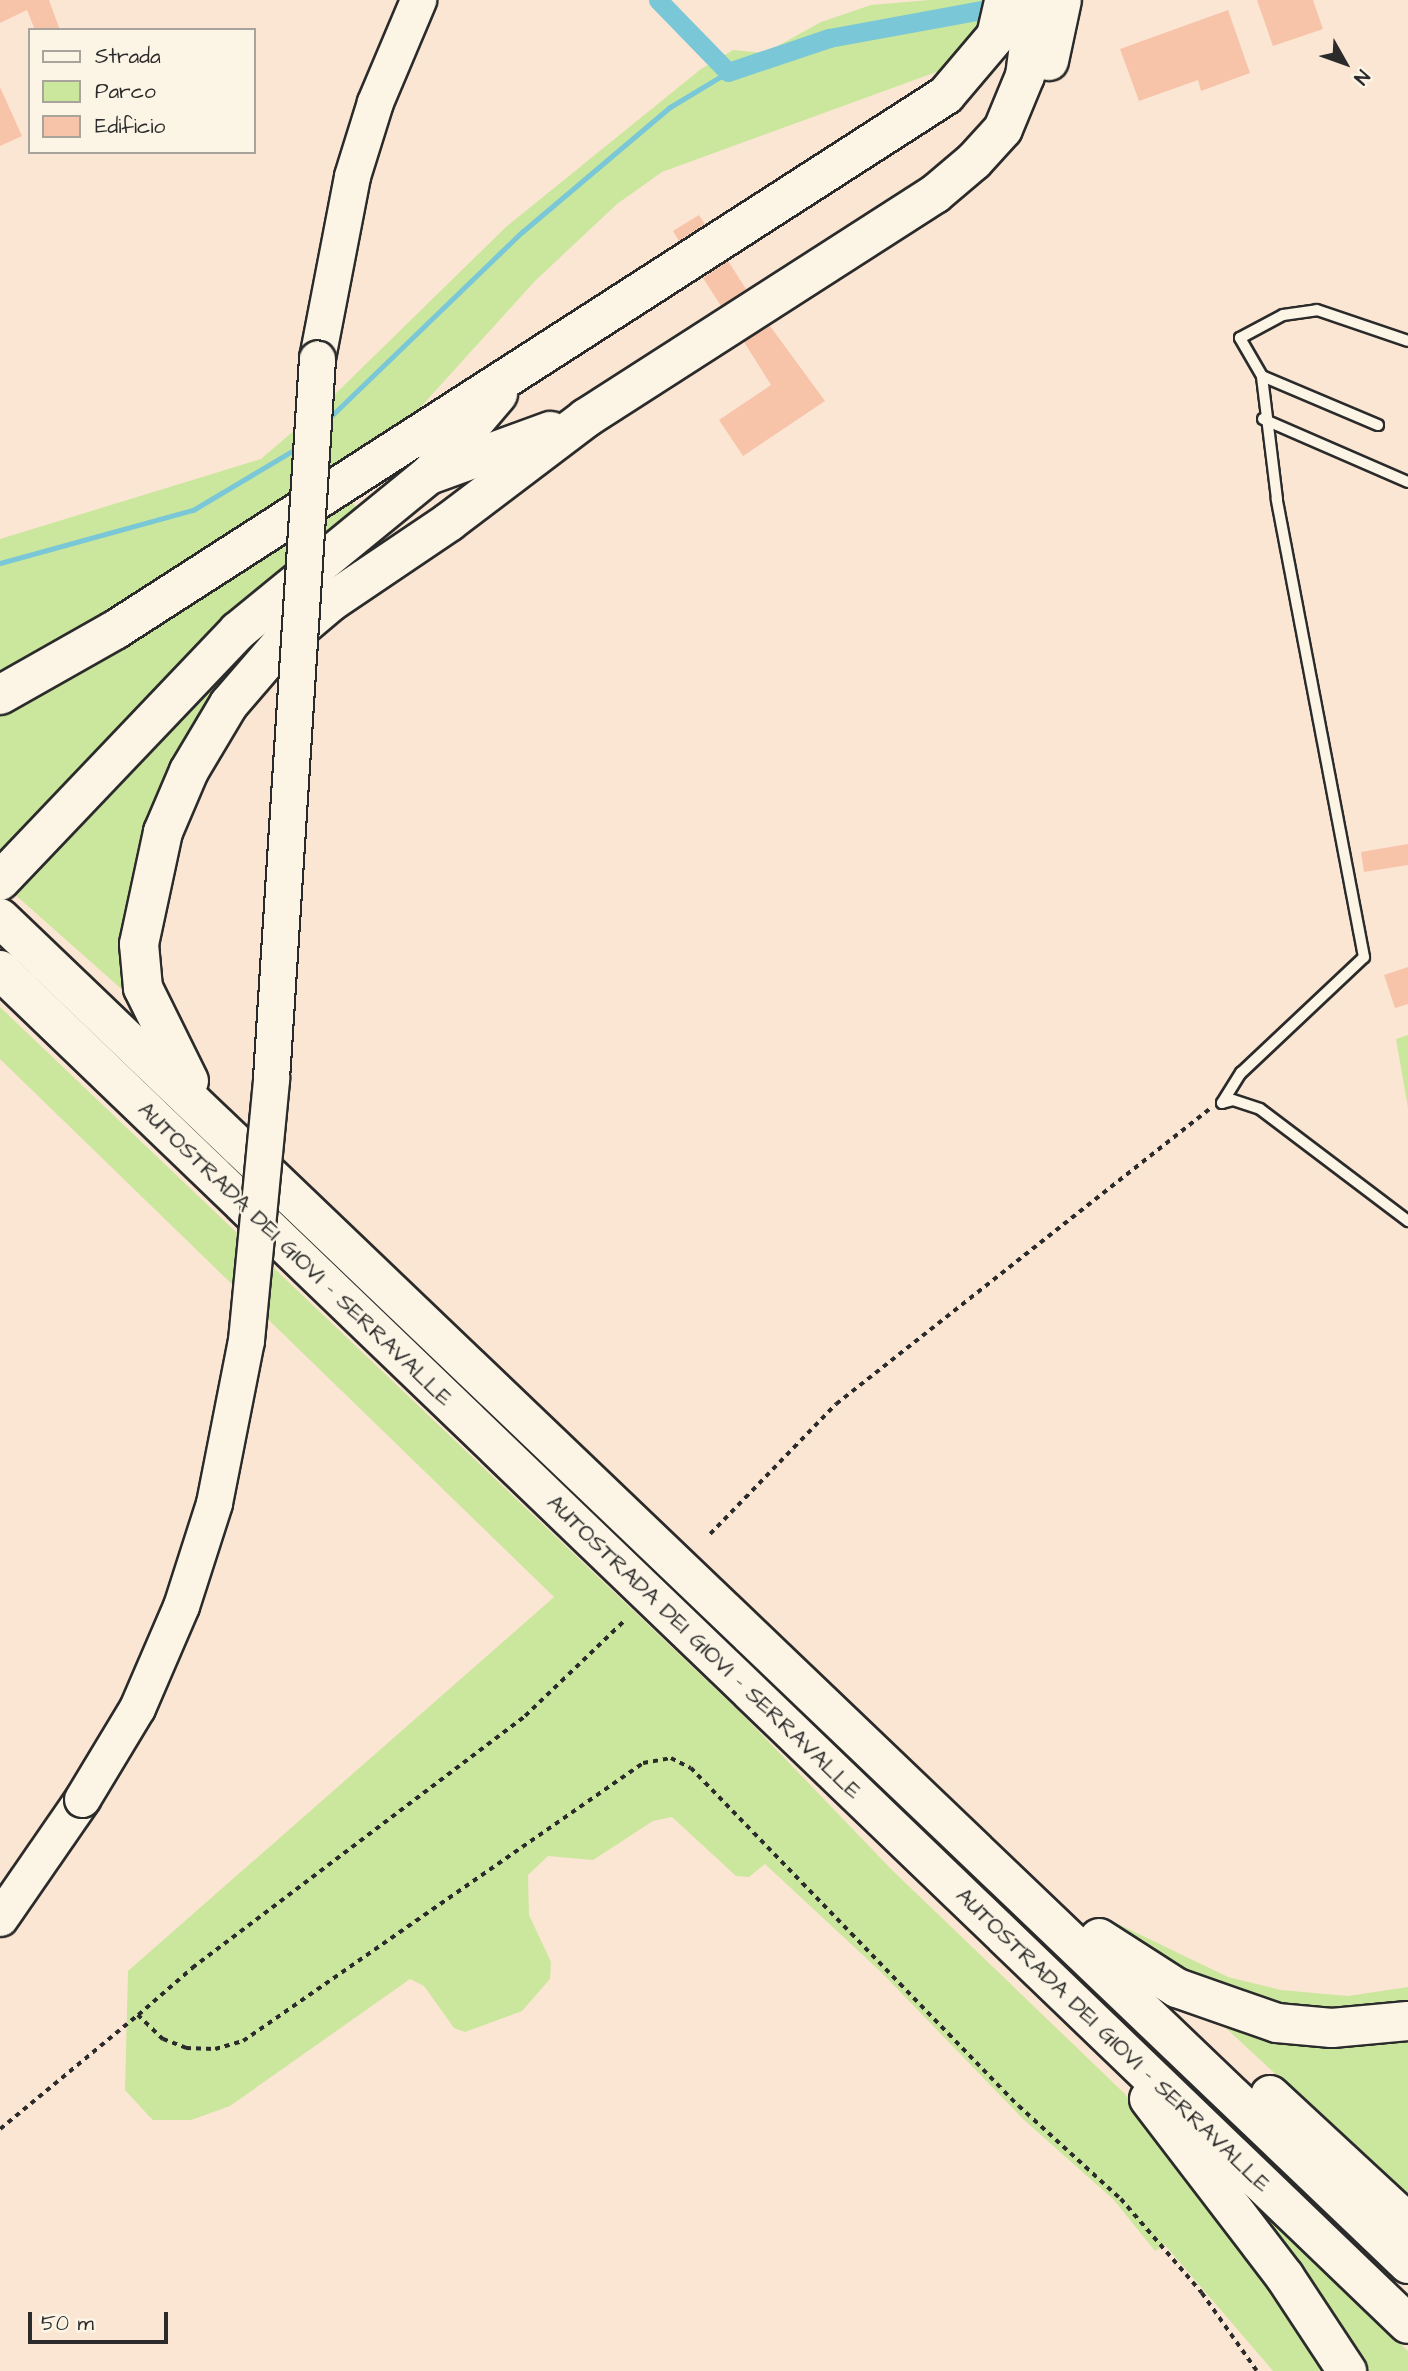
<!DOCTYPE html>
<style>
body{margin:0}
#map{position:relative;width:1408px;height:2371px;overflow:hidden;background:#fbe6d3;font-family:"Architects Daughter",sans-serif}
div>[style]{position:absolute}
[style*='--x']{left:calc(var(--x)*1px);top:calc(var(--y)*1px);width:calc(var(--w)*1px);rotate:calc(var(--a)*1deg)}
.green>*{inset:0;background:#cbe79e}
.stream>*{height:5px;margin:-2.5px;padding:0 2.5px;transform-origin:2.5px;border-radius:2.5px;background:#79c7d7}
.canal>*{height:19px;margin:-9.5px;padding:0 9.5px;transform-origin:9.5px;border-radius:9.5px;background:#79c7d7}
.building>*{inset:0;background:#f8c4a9}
.path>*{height:3.5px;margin-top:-1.75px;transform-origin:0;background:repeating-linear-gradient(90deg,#2b2b2b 0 5px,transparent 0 10px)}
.roads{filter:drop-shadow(2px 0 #2b2b2b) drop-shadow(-2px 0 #2b2b2b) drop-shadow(0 2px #2b2b2b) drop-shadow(0 -2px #2b2b2b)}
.lane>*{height:10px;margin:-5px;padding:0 5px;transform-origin:5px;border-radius:5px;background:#fcf5e5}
.primary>*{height:35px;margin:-17.5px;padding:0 17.5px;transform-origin:17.5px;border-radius:17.5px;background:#fcf5e5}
.highway>*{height:38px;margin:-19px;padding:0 19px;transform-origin:19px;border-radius:19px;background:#fcf5e5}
.bridges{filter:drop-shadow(2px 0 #2b2b2b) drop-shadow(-2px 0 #2b2b2b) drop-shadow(0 2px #2b2b2b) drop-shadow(0 -2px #2b2b2b)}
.primary-bridge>*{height:35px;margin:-17.5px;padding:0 17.5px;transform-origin:17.5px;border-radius:17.5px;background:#fcf5e5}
span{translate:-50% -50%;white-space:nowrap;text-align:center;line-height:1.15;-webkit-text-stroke:5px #fcf5e5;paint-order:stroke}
.street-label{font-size:23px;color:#2b2b2b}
.legend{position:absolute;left:28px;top:28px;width:228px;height:126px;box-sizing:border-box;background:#fcf5e5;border:2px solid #a8a49b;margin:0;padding:9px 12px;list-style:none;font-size:21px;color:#2b2b2b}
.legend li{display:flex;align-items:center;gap:14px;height:35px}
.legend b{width:35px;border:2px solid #a8a49b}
.north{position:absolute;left:1310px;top:28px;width:70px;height:70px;-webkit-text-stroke:5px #fcf5e5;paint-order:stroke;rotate:130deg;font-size:19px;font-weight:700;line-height:28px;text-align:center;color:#2b2b2b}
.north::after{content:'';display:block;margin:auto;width:24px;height:32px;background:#2b2b2b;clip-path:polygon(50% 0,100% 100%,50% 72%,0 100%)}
.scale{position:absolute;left:28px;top:2312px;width:140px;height:32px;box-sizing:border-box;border:4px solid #2b2b2b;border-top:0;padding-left:9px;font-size:21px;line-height:24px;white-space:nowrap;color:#2b2b2b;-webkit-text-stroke:5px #fcf5e5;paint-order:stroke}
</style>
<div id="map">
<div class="green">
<div style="clip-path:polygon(929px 0,993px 0,988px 28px,950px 67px,662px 172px,617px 204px,535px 281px,408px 421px,0 687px,0 539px,261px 459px,326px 403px,507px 226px,701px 69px,733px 50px,765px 53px,821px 22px,871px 5px)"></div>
<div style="clip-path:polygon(348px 496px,356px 507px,237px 610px,0 852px,0 708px)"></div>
<div style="clip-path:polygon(387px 538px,394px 551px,219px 704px,135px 1001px,12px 892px,245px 642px)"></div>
<div style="clip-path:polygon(0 1007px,745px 1717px,893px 1871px,1123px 2092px,1180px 2155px,1336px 2371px,1273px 2371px,1165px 2245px,1155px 2251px,1114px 2200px,1023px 2119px,881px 1972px,765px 1864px,749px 1877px,736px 1876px,672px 1817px,653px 1821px,593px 1860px,548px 1856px,528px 1875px,529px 1915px,551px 1962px,550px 1979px,522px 2011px,465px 2032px,454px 2028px,424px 1986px,410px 1979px,230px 2106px,191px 2120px,153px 2120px,147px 2114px,125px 2090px,128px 1971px,554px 1597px,0 1059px)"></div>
<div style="clip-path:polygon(1408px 1035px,1408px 1108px,1396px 1039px)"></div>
<div style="clip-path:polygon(1114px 1922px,1228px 1977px,1281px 1990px,1348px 1996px,1408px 1987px,1408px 2012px,1285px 2011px,1171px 1970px)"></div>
<div style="clip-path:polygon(1214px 2017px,1408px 2036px,1408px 2197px)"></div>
<div style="clip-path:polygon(1230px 2179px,1408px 2351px,1408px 2371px,1367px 2371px)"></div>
</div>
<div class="stream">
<div style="--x:327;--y:420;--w:271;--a:-44"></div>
<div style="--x:522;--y:232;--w:194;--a:-40.2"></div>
<div style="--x:670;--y:107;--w:68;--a:-31.1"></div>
<div style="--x:0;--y:563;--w:200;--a:-15.4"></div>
<div style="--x:193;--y:510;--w:121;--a:-30.8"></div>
</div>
<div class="canal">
<div style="--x:658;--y:0;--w:100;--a:45.8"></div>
<div style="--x:728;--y:72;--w:107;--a:-18.6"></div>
<div style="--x:829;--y:38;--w:156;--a:-10.4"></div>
</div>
<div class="building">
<div style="clip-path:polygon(0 0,49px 0,60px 30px,35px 30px,27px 10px,0 23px)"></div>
<div style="clip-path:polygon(1257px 0,1313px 0,1323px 29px,1273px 46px)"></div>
<div style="clip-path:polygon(1228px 10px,1250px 73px,1201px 91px,1198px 80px,1139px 101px,1120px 49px)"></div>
<div style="clip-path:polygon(0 87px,22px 136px,0 146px)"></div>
<div style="clip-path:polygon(699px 215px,705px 224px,679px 241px,673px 231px)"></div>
<div style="clip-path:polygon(728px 261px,746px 289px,721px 306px,703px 278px)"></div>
<div style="clip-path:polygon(770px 326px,825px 401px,743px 456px,719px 420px,771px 385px,744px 342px)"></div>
<div style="clip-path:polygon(1408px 844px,1408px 865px,1364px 872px,1361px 852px)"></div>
<div style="clip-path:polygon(1408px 967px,1408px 1004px,1395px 1008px,1384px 975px)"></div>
</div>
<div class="path">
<div style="--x:710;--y:1534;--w:181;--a:-45.9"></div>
<div style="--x:836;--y:1404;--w:478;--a:-38.3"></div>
<div style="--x:138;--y:2015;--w:72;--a:-41"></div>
<div style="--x:192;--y:1968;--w:418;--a:-37.1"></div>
<div style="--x:525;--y:1716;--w:140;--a:-43.8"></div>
<div style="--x:0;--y:2129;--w:179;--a:-39.6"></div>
<div style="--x:138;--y:2015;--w:35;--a:44"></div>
<div style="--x:163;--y:2039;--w:25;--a:21"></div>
<div style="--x:186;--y:2048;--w:29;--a:2"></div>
<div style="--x:215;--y:2049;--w:29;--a:-16"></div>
<div style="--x:243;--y:2041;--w:487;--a:-34.8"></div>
<div style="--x:643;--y:1763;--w:28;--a:-10"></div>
<div style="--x:671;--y:1758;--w:22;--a:27"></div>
<div style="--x:691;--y:1768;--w:471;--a:45.9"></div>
<div style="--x:1019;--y:2106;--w:138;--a:42.4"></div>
<div style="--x:1121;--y:2199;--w:124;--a:49.2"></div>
<div style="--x:1202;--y:2293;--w:95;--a:54.8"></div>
</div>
<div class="roads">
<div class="lane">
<div style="--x:1262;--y:376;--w:126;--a:22.9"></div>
<div style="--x:1263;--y:419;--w:158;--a:23.5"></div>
<div style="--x:1222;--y:1103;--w:36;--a:-58"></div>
<div style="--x:1241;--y:1073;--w:169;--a:-43.3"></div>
<div style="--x:1364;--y:957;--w:466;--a:-100.8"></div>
<div style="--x:1277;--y:499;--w:124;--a:-97"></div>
<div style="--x:1262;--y:376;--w:44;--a:-120.1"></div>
<div style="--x:1240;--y:338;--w:49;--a:-28.1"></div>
<div style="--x:1283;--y:315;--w:34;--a:-8"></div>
<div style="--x:1317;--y:310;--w:96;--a:18.8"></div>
<div style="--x:1222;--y:1103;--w:11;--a:-15"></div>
<div style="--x:1233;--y:1100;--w:28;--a:18"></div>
<div style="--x:1260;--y:1109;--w:186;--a:37.1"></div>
</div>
<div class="primary">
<div style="--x:317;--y:358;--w:185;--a:-79.1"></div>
<div style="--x:352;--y:176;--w:77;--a:-72.7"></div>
<div style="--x:375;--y:102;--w:111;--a:-67.1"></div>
<div style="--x:0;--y:1918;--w:145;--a:-55.4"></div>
</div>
<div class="highway">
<div style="--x:1049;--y:61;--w:62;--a:-78"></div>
<div style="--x:432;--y:474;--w:126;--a:-20"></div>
<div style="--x:0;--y:695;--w:132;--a:-29.5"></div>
<div style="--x:115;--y:630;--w:988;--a:-32.77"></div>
<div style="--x:946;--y:95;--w:77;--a:-49.7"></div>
<div style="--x:996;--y:36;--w:37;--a:-77"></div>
<div style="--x:0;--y:881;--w:345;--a:-46.4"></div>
<div style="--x:238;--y:631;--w:248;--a:-39.3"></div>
<div style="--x:430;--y:474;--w:105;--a:-49.6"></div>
<div style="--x:0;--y:918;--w:1948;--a:43.71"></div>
<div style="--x:0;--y:970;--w:1953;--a:43.88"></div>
<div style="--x:189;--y:1081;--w:104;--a:-116.3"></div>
<div style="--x:143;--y:988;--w:44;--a:-95.2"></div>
<div style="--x:139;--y:944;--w:115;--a:-77.9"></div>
<div style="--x:163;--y:832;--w:66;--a:-66.9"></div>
<div style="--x:189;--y:771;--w:78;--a:-59.2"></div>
<div style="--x:229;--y:704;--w:78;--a:-49.2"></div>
<div style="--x:280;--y:645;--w:68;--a:-40.2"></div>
<div style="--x:332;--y:601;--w:141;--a:-34"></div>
<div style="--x:449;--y:522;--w:172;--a:-37.2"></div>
<div style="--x:586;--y:418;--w:415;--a:-32.7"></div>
<div style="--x:935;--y:194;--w:51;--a:-40.2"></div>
<div style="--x:974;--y:161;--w:43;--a:-47.8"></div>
<div style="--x:1003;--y:129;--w:57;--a:-67.5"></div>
<div style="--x:1025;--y:76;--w:77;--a:-82.5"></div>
<div style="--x:1099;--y:1938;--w:93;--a:32.7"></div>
<div style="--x:1177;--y:1988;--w:106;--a:19.3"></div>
<div style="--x:1277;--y:2023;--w:55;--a:5.2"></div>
<div style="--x:1332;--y:2028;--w:76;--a:-5.3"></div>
<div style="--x:1270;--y:2095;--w:188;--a:42.8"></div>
<div style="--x:1149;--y:2099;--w:224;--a:52.6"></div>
<div style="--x:1285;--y:2277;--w:113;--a:56.6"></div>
</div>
</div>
<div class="bridges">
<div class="primary-bridge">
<div style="--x:82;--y:1799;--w:106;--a:-58.9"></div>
<div style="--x:137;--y:1708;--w:111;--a:-66.7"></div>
<div style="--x:181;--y:1606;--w:108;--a:-72.2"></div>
<div style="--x:214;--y:1503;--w:166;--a:-78.9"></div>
<div style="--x:246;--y:1340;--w:263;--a:-84.5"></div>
<div style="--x:271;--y:1078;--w:721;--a:-86.34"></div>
</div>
</div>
<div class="street-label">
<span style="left:295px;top:1254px;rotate:44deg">AUTOSTRADA DEI GIOVI - SERRAVALLE</span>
<span style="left:704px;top:1647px;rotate:44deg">AUTOSTRADA DEI GIOVI - SERRAVALLE</span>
<span style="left:1113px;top:2040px;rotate:44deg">AUTOSTRADA DEI GIOVI - SERRAVALLE</span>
</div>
<ul class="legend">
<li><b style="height:9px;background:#fcf5e5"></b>Strada</li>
<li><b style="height:19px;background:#cbe79e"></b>Parco</li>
<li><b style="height:19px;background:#f8c4a9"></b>Edificio</li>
</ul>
<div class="north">N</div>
<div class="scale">50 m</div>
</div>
